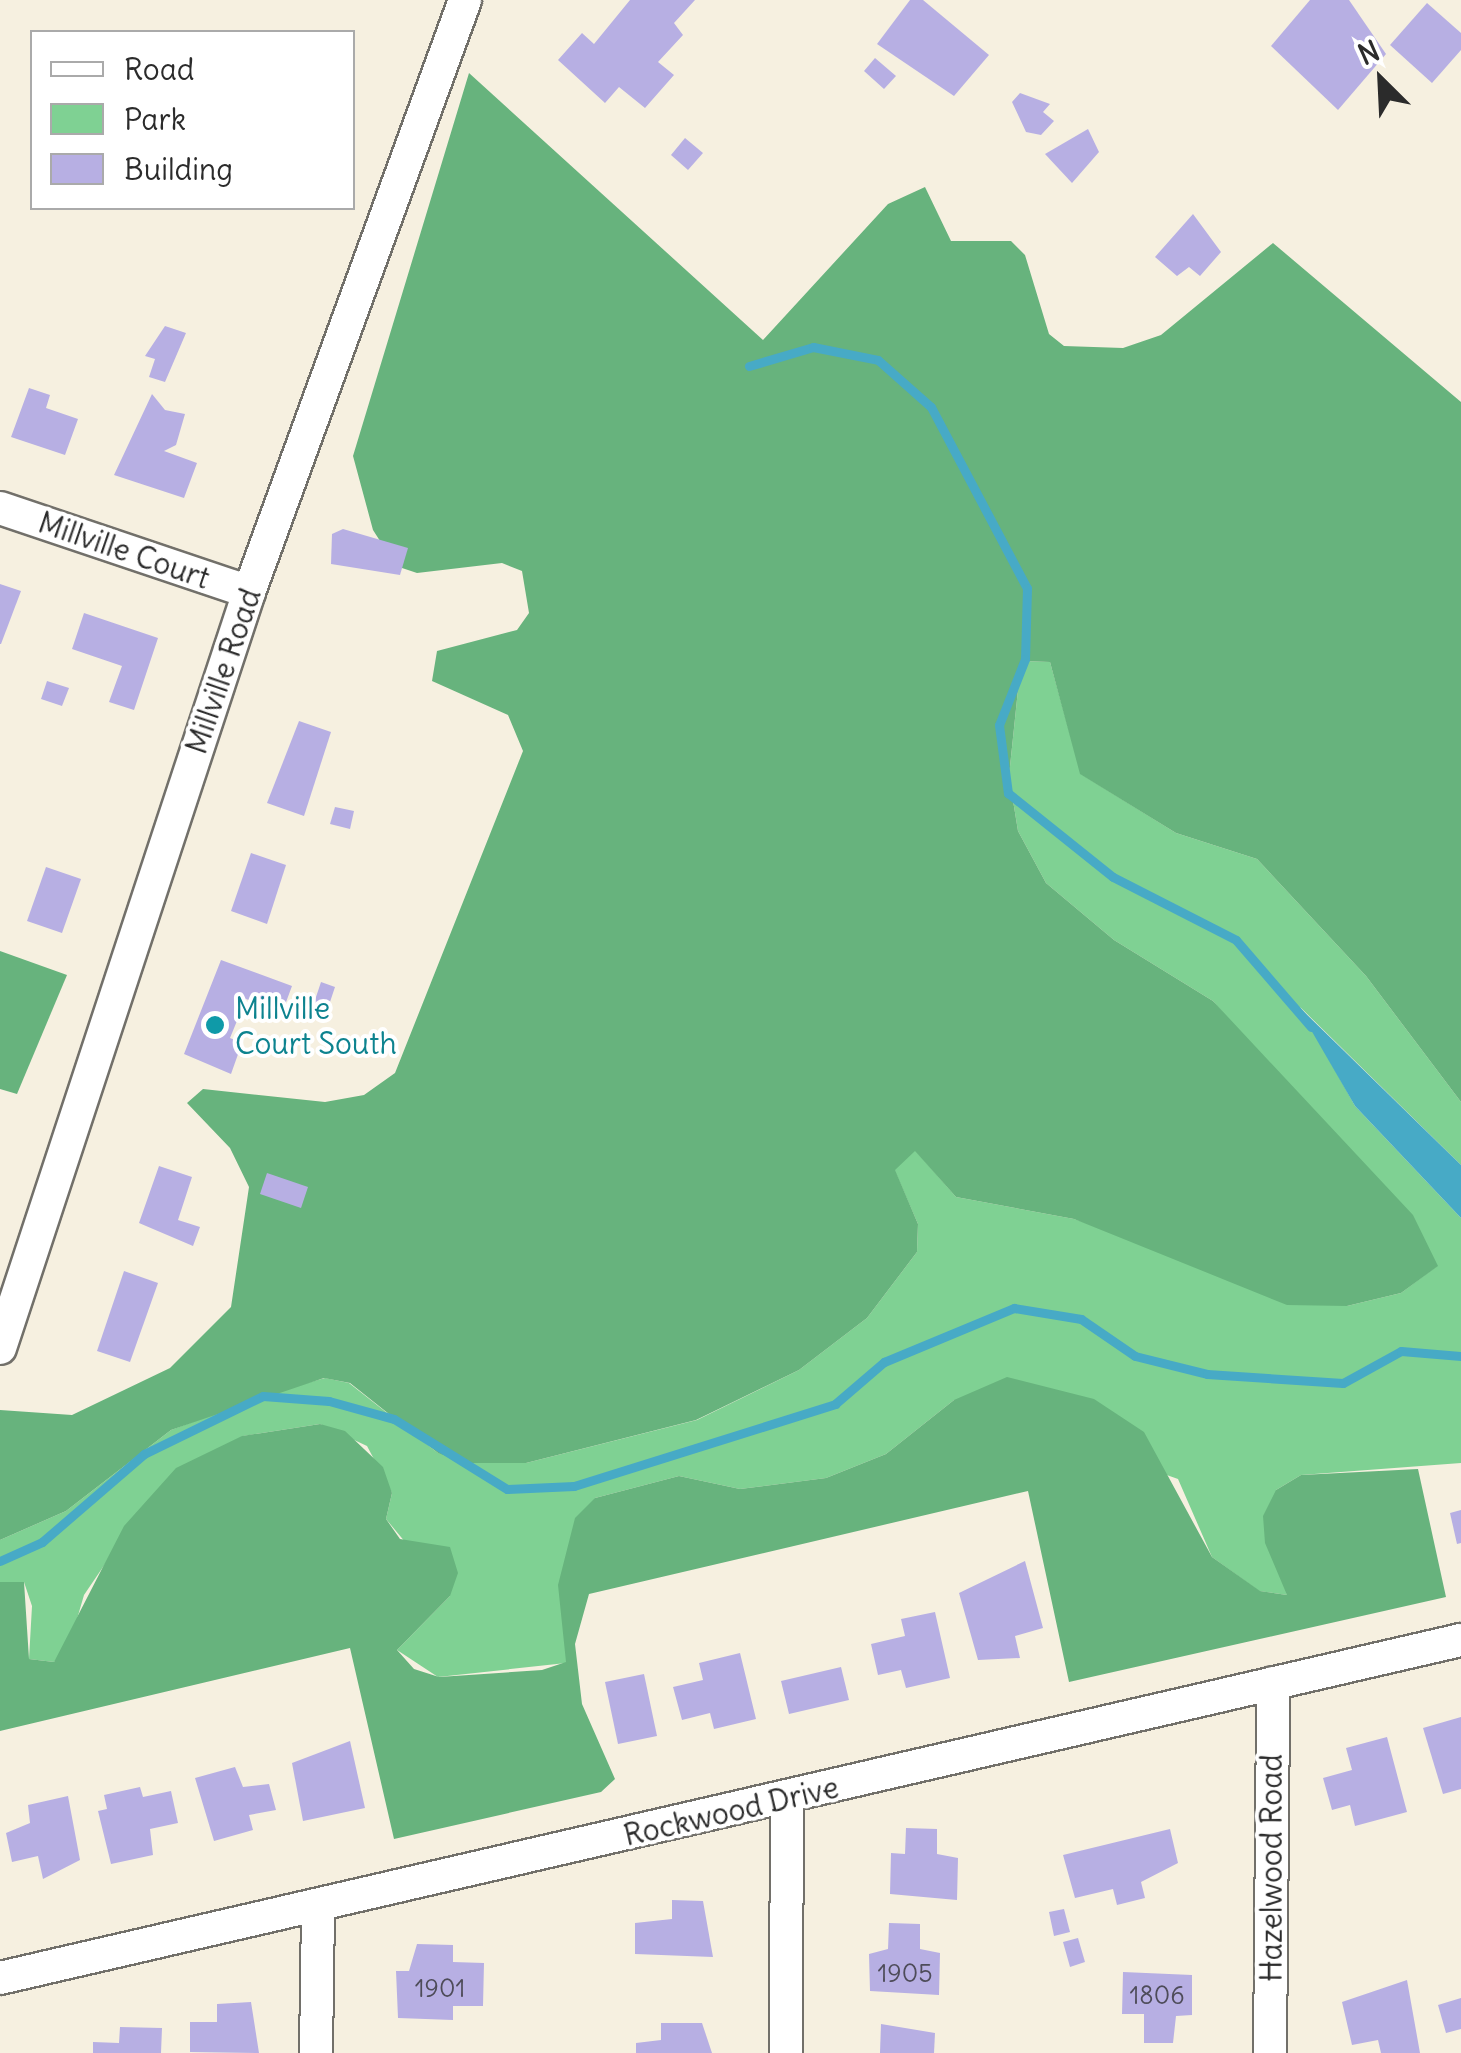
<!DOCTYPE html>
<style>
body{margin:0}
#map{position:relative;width:1461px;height:2053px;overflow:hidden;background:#f6f0e0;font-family:Delius,sans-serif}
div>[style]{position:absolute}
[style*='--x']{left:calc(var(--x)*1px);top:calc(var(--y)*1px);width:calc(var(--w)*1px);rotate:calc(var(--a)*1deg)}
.green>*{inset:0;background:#7fd193}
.forest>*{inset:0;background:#67b37d}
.water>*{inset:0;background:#47aac6}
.stream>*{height:9px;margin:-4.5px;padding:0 4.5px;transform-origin:4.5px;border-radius:4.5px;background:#47aac6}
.building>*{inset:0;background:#b7afe3}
.roads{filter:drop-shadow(2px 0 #72706a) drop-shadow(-2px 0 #72706a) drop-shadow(0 2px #72706a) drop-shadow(0 -2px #72706a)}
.minor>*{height:32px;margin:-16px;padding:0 16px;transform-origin:16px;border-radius:16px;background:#fff}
.dots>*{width:28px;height:28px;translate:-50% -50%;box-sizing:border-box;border:5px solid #fff;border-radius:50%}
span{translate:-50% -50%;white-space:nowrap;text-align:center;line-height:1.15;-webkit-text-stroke:8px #fff;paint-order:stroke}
.number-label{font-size:25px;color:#4e4c59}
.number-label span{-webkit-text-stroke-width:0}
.street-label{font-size:30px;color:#2b2b2b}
.culture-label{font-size:30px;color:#0d838f}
.left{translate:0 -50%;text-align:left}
.legend{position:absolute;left:30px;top:30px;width:325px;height:180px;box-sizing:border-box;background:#fff;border:2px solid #aaa;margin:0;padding:12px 18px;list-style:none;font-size:30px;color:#2b2b2b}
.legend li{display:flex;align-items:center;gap:20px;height:50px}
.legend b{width:50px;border:2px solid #aaa}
.north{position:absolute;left:1331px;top:30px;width:100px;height:100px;-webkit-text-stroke:8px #fff;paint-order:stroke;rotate:336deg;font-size:28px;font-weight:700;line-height:40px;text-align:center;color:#2b2b2b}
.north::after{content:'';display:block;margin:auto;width:35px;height:45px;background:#2b2b2b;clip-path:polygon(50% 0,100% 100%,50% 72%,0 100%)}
</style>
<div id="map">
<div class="green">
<div style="clip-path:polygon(1021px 661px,1050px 662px,1081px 774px,1176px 833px,1257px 859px,1366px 976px,1461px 1102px,1461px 1165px,1300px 1007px,1355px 1106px,1461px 1218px,1461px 1463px,1301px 1475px,1276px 1490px,1287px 1595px,1259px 1591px,1212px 1557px,1178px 1479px,954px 1400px,886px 1454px,826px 1478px,740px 1489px,679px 1476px,595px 1498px,566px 1663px,438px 1677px,397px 1650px,450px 1596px,386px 1519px,392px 1493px,367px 1446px,320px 1424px,243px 1436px,143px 1508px,84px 1595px,70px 1643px,54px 1662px,29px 1659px,32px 1606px,24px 1582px,0 1582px,0 1540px,66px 1511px,171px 1430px,271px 1393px,325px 1378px,349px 1383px,438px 1453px,526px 1463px,697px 1420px,799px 1370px,867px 1318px,917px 1252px,918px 1224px,894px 1169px,915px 1150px,956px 1197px,1074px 1219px,1347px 1306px,1401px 1293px,1437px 1266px,1213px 1001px,1114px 940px,1046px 883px,1018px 831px,1009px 776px)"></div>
</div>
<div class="forest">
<div style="clip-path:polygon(469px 73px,763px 340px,888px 204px,925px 187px,951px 241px,1011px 241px,1025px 255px,1049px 334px,1064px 346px,1123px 348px,1161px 335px,1273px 243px,1461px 402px,1461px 1102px,1366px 976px,1257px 859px,1176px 833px,1080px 774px,1050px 662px,1021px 661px,1009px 776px,1018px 831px,1046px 883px,1114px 940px,1213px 1001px,1413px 1215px,1438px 1266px,1401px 1293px,1347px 1306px,1287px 1305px,1074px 1219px,956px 1197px,915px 1151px,895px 1170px,918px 1224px,917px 1252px,867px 1318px,799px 1370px,696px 1420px,526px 1463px,466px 1463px,438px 1453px,350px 1383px,324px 1378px,171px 1430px,66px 1511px,0 1540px,0 1410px,72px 1415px,170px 1368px,231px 1307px,249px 1187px,230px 1148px,187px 1103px,203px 1089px,325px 1102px,364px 1095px,395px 1073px,523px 751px,508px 715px,432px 681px,437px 651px,517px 630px,529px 613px,522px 571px,502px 563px,417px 573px,396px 566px,373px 530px,353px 456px)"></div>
<div style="clip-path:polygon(0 951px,67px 975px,17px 1094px,0 1089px)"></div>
<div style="clip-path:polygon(1007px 1377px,1094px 1399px,1144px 1432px,1212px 1557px,1260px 1591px,1287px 1595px,1265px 1543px,1263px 1516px,1276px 1490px,1301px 1475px,1418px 1469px,1446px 1597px,1069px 1682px,1028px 1491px,589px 1594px,575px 1644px,582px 1704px,615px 1779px,601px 1792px,394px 1839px,350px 1648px,0 1731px,0 1582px,24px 1582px,29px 1659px,54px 1662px,124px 1526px,176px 1468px,242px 1436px,320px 1424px,345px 1431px,383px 1467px,392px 1493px,386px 1519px,400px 1539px,450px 1547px,458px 1573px,450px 1596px,397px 1650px,414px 1669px,439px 1677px,542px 1670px,566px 1662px,558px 1585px,575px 1518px,595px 1498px,679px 1476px,740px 1489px,826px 1478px,886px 1454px,954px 1400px)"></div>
</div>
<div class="water">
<div style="clip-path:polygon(1296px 1004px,1461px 1165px,1461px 1218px,1355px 1106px)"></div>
</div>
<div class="stream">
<div style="--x:749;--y:366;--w:67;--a:-16.5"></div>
<div style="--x:813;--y:347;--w:66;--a:11.3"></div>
<div style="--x:878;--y:360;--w:71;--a:41.6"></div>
<div style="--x:931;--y:407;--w:205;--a:62.1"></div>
<div style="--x:1027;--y:588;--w:71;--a:91.6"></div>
<div style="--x:1025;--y:659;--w:71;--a:111.5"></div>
<div style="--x:999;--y:725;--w:69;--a:82.5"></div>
<div style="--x:1008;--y:793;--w:134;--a:38.7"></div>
<div style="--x:1113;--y:877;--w:138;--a:27.1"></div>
<div style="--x:1236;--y:940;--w:115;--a:49.2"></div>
<div style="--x:0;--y:1561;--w:46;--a:-24.3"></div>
<div style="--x:42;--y:1542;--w:135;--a:-40.8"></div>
<div style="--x:144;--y:1454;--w:132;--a:-26"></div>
<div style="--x:263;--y:1396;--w:66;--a:4.3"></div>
<div style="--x:329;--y:1401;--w:67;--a:15.5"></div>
<div style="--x:394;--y:1419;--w:133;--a:31.8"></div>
<div style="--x:507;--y:1489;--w:67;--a:-2.6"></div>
<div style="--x:574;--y:1486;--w:274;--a:-17.4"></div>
<div style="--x:835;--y:1404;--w:65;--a:-40.6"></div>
<div style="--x:884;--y:1362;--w:141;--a:-22.6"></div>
<div style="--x:1014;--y:1308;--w:68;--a:9.3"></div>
<div style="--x:1081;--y:1319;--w:65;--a:34.4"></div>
<div style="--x:1135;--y:1356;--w:74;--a:14"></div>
<div style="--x:1207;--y:1374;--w:136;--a:3.8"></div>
<div style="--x:1343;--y:1383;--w:66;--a:-28.9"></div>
<div style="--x:1401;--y:1351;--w:60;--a:4.8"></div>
</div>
<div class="building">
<div style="clip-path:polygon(630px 0,695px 0,674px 23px,683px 35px,658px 62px,674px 75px,645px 108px,619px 87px,605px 103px,558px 60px,582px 33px,594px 44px)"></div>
<div style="clip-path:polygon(910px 0,923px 0,989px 55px,954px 96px,877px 44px)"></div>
<div style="clip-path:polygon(1310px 0,1349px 0,1386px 54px,1338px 110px,1271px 46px)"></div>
<div style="clip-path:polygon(1427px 3px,1461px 33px,1461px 50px,1432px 83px,1390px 45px)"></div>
<div style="clip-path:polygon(875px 58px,896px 76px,884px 89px,864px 71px)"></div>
<div style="clip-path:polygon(1020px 93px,1050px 104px,1043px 112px,1054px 121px,1041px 135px,1026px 132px,1012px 102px)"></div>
<div style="clip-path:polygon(1088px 129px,1099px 152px,1072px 183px,1045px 154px)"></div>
<div style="clip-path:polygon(685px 138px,703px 153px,688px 170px,671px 155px)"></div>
<div style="clip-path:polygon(1193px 214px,1221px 252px,1200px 276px,1189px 267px,1177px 276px,1155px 257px)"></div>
<div style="clip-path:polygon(165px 326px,186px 333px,165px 382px,149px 377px,155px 359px,145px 356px)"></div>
<div style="clip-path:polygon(29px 388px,50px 395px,46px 408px,78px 419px,65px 455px,11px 437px)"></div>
<div style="clip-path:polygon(152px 394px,165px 410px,185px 414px,176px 445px,164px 451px,197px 463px,184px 498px,114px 475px)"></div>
<div style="clip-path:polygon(343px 529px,408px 548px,400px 575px,331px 564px,332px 534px)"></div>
<div style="clip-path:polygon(0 584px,21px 591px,1px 644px,0 644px)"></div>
<div style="clip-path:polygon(84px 613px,158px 638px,134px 710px,109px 702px,122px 666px,72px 649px)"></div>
<div style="clip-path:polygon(47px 681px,69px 688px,62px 706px,41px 699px)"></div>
<div style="clip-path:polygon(299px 721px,331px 732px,304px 816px,267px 803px)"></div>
<div style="clip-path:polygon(335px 807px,354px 811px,350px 829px,330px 824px)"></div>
<div style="clip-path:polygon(251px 853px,286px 865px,267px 924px,231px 911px)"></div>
<div style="clip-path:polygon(46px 867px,81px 879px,62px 933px,27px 921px)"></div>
<div style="clip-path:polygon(221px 960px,292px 986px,282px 1013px,246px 999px,230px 1038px,242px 1043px,231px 1074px,184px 1054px)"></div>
<div style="clip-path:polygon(321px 982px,335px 987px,328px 1008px,314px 1003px)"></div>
<div style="clip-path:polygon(159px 1166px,192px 1177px,178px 1220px,200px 1227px,193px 1246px,139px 1223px)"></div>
<div style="clip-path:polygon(267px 1173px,308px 1187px,301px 1208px,260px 1194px)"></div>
<div style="clip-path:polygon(124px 1271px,158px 1283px,130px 1362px,97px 1351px)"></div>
<div style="clip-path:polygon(1461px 1510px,1461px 1543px,1457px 1544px,1450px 1513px)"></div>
<div style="clip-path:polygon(1025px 1561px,1043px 1628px,1015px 1636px,1020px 1658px,978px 1660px,959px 1593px)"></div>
<div style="clip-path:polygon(935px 1612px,950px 1678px,906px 1688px,901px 1670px,878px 1675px,871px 1644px,905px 1636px,901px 1619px)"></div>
<div style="clip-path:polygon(740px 1653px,756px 1719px,714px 1729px,710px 1713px,682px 1720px,673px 1687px,703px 1680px,699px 1663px)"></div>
<div style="clip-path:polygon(841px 1667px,849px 1700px,789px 1714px,781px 1681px)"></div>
<div style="clip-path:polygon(644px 1674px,657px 1736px,618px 1744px,605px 1682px)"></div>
<div style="clip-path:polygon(1461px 1717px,1461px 1789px,1443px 1794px,1423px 1728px)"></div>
<div style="clip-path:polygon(1387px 1737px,1407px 1812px,1355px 1826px,1350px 1805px,1332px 1810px,1323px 1778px,1352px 1770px,1346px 1748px)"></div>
<div style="clip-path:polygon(350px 1741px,365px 1808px,303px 1821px,292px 1763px)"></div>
<div style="clip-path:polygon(235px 1767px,243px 1787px,269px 1784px,276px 1810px,249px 1815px,253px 1830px,214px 1841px,195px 1778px)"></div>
<div style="clip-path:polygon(140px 1787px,143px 1797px,171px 1791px,178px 1823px,150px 1829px,153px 1855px,111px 1864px,98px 1811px,107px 1809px,104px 1795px)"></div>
<div style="clip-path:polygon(68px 1796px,80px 1860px,43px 1879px,38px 1856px,12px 1862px,6px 1833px,30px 1823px,28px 1805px)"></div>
<div style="clip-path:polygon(906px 1828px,937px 1829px,937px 1854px,958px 1858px,957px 1900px,890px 1894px,891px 1853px,905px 1854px)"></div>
<div style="clip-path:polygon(1170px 1829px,1178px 1863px,1141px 1882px,1145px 1898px,1117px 1905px,1113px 1889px,1075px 1898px,1063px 1855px)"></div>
<div style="clip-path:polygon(672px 1900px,703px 1901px,713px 1957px,635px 1954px,635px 1923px,672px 1919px)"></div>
<div style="clip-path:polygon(1064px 1909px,1070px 1932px,1054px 1936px,1049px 1912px)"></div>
<div style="clip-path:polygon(889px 1923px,920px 1924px,920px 1949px,940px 1953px,939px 1995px,870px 1991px,869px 1954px,888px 1949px)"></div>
<div style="clip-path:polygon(1078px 1938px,1085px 1962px,1070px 1967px,1063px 1942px)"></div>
<div style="clip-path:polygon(417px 1944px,453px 1945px,453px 1962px,484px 1963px,483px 2006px,453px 2006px,453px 2020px,398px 2018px,396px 1971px,409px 1971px)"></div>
<div style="clip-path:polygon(1123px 1972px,1192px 1975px,1192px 2015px,1176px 2016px,1173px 2043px,1144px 2043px,1144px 2014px,1122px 2014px)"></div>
<div style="clip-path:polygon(1407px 1980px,1420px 2053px,1381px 2053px,1378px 2040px,1352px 2045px,1342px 2002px)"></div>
<div style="clip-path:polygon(1461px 1998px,1461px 2029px,1446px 2033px,1438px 2005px)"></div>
<div style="clip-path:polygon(251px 2002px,259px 2053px,190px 2052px,190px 2022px,217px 2022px,217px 2004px)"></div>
<div style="clip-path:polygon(661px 2023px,702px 2023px,712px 2053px,636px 2053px,636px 2043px,661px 2040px)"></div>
<div style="clip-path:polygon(881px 2024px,935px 2033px,934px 2053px,880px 2053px)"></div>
<div style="clip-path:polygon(120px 2027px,162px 2028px,161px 2053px,93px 2053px,93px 2042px,119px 2043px)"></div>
</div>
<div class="roads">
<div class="minor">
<div style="--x:0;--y:508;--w:263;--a:18.6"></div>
<div style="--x:0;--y:1348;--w:796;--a:-71.77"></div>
<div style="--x:249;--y:592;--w:630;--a:-69.95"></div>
<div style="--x:0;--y:1978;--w:1500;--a:-13.03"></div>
<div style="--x:316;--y:2053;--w:148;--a:-89.2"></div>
<div style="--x:786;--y:2053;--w:255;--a:-89.8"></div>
<div style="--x:1270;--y:2053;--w:370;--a:-89.5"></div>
</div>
</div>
<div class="dots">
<div style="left:215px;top:1025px;background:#0f9aa8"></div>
</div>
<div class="number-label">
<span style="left:905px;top:1973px">1905</span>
<span style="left:440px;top:1988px">1901</span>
<span style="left:1157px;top:1995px">1806</span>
</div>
<div class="street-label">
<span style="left:124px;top:550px;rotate:19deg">Millville Court</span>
<span style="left:223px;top:671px;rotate:-71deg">Millville Road</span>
<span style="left:731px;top:1811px;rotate:-13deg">Rockwood Drive</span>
<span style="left:1271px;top:1868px;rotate:-90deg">Hazelwood Road</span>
</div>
<div class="culture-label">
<span class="left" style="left:235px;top:1025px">Millville<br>Court South</span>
</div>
<ul class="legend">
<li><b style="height:12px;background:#fff"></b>Road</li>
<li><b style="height:28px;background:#7fd193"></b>Park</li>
<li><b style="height:28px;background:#b7afe3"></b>Building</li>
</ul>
<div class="north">N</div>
</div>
